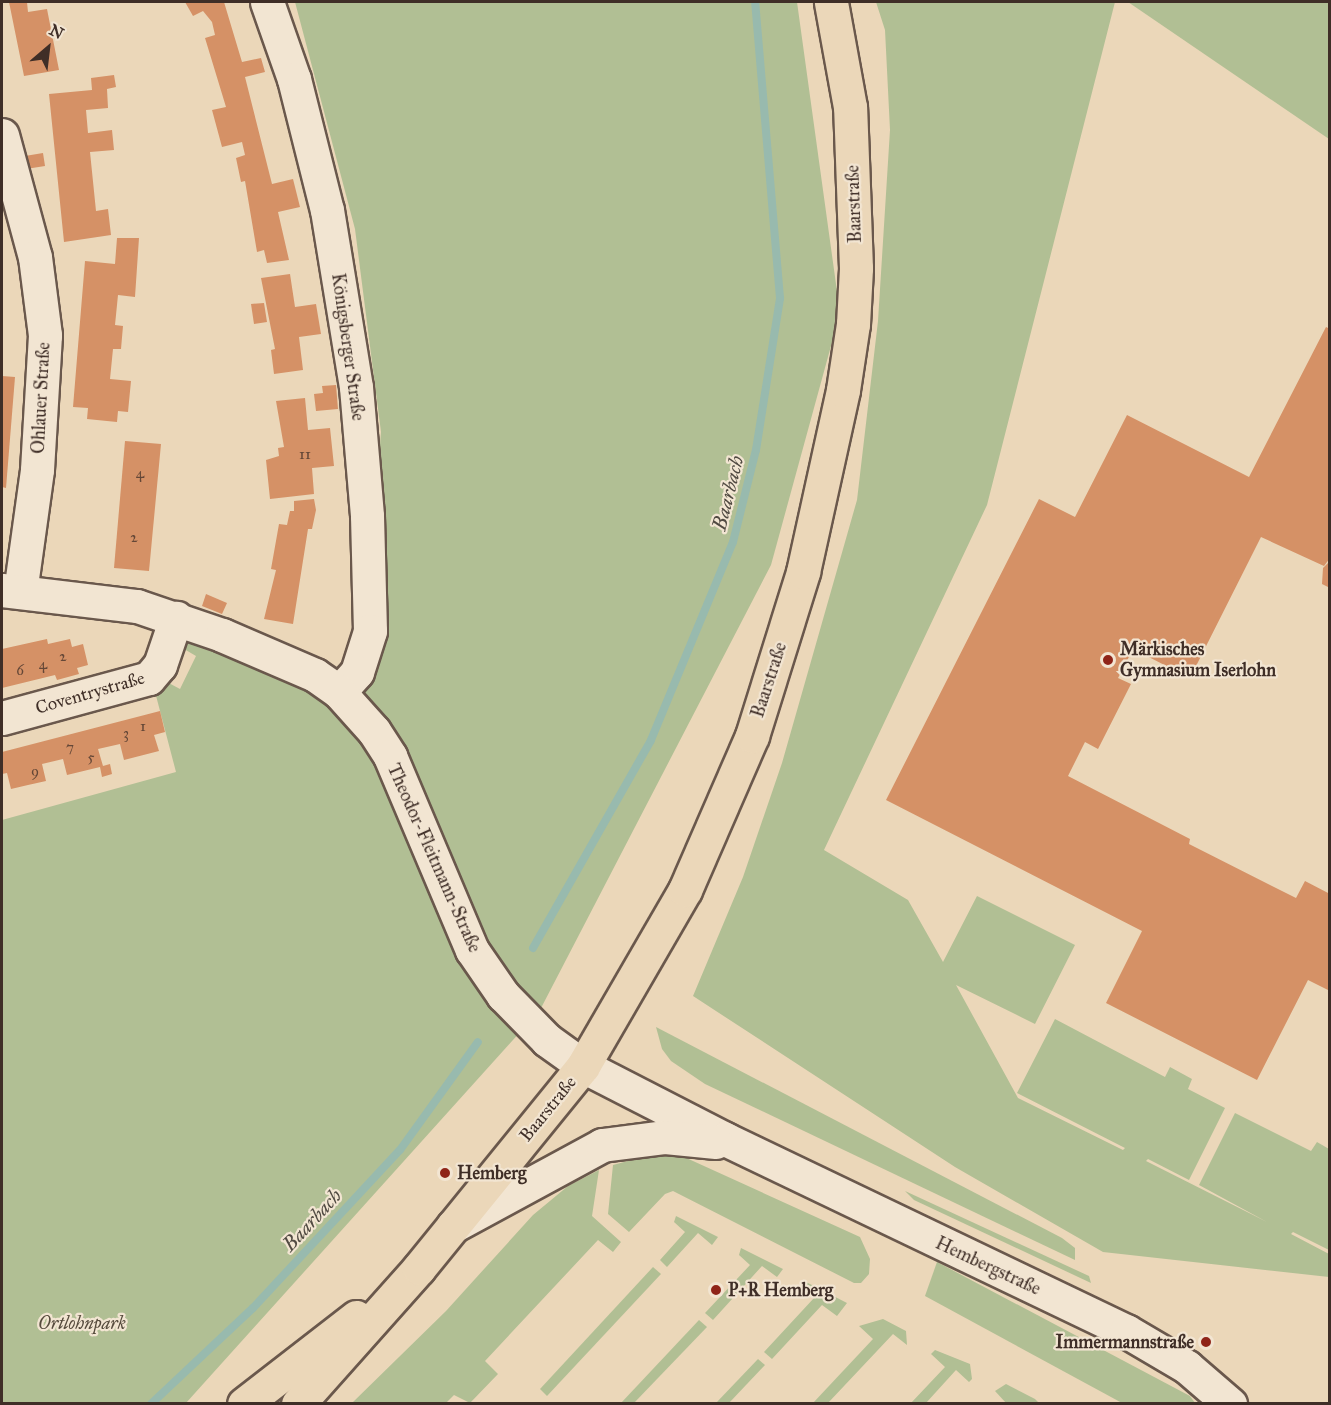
<!DOCTYPE html>
<meta charset="utf-8">
<style>
body{margin:0}
#map{position:relative;width:1331px;height:1405px;overflow:hidden;background:#ebd7b9;font-family:"IM FELL Great Primer",serif}
div>[style]{position:absolute}
[style*='--x']{left:calc(var(--x)*1px);top:calc(var(--y)*1px);width:calc(var(--w)*1px);rotate:calc(var(--a)*1deg)}
.green>*{inset:0;background:#b1bf94}
.stream>*{height:8px;margin:-4px;padding:0 4px;transform-origin:4px;border-radius:4px;background:#98baae}
.building>*{inset:0;background:#d59166}
.roads{filter:drop-shadow(2px 0 #6a584c) drop-shadow(-2px 0 #6a584c) drop-shadow(0 2px #6a584c) drop-shadow(0 -2px #6a584c)}
.minor>*{height:33px;margin:-16.5px;padding:0 16.5px;transform-origin:16.5px;border-radius:16.5px;background:#f2e5d2}
.major>*{height:33px;margin:-16.5px;padding:0 16.5px;transform-origin:16.5px;border-radius:16.5px;background:#ebd7b9}
.dots>*{width:16px;height:16px;translate:-50% -50%;box-sizing:border-box;border:3px solid #f2e5d2;border-radius:50%}
span{translate:-50% -50%;white-space:nowrap;text-align:center;line-height:1.15;-webkit-text-stroke:4.5px #f2e5d2;paint-order:stroke}
.number-label{font-size:15px;color:#644737}
.number-label span{-webkit-text-stroke-width:0}
.street-label{font-size:18px;color:#3f2e27}
.poi-label{font-size:18px;color:#3f2e27;font-weight:700}
.left{translate:0 -50%;text-align:left}
.right{translate:-100% -50%;text-align:right}
.park-label{font-size:18px;color:#564b3d;font-style:italic}
.water-label{font-size:20px;color:#514a42;font-style:italic}
.frame{position:absolute;inset:0;border:3px solid #3f2e27;pointer-events:none}
.north{position:absolute;left:18px;top:18px;width:60px;height:60px;-webkit-text-stroke:4px #f2e5d2;paint-order:stroke;rotate:28deg;font-size:16px;font-weight:700;line-height:24px;text-align:center;color:#3f2e27}
.north::after{content:'';display:block;margin:auto;width:21px;height:27px;background:#3f2e27;clip-path:polygon(50% 0,100% 100%,50% 72%,0 100%)}
</style>
<div id="map">
<div class="green">
<div style="clip-path:polygon(295px 2px,797px 2px,840px 313px,771px 565px,540px 1010px,186px 1403px,2px 1404px,2px 820px,176px 772px,154px 688px,165px 681px,180px 689px,196px 656px,179px 646px,190px 630px,334px 691px,365px 630px,381px 432px,355px 229px)"></div>
<div style="clip-path:polygon(876px 2px,1115px 2px,987px 505px,824px 850px,908px 900px,943px 962px,977px 896px,1075px 945px,1035px 1024px,956px 985px,1018px 1098px,1123px 1150px,1125px 1148px,1017px 1093px,1055px 1019px,1165px 1077px,1170px 1067px,1192px 1079px,1188px 1089px,1225px 1108px,1189px 1180px,1148px 1159px,1146px 1161px,1267px 1222px,1199px 1185px,1235px 1113px,1311px 1151px,1317px 1142px,1329px 1149px,1329px 1250px,1293px 1232px,1291px 1234px,1329px 1254px,1329px 1277px,1103px 1252px,955px 1167px,693px 996px,743px 877px,782px 763px,857px 500px,878px 321px,890px 130px,885px 30px)"></div>
<div style="clip-path:polygon(1128px 2px,1329px 2px,1329px 139px)"></div>
<div style="clip-path:polygon(656px 1027px,1062px 1238px,1075px 1248px,1075px 1260px,705px 1084px,671px 1061px,662px 1049px)"></div>
<div style="clip-path:polygon(650px 1155px,682px 1156px,860px 1237px,870px 1259px,869px 1274px,861px 1283px,854px 1283px,673px 1191px,665px 1194px,629px 1232px,608px 1214px,613px 1165px)"></div>
<div style="clip-path:polygon(599px 1170px,592px 1216px,621px 1242px,613px 1252px,598px 1240px,485px 1361px,498px 1374px,470px 1403px,454px 1395px,446px 1403px,352px 1403px,446px 1311px,533px 1215px,568px 1186px)"></div>
<div style="clip-path:polygon(905px 1191px,1089px 1276px,1091px 1283px,914px 1200px)"></div>
<div style="clip-path:polygon(676px 1216px,718px 1237px,712px 1245px,698px 1233px,667px 1267px,660px 1260px,685px 1232px,674px 1222px)"></div>
<div style="clip-path:polygon(741px 1248px,783px 1269px,777px 1277px,762px 1266px,713px 1320px,705px 1313px,750px 1265px,739px 1255px)"></div>
<div style="clip-path:polygon(937px 1262px,1190px 1396px,1195px 1403px,1122px 1403px,925px 1296px)"></div>
<div style="clip-path:polygon(653px 1267px,661px 1274px,547px 1396px,540px 1389px)"></div>
<div style="clip-path:polygon(806px 1282px,847px 1303px,837px 1316px,822px 1305px,772px 1359px,764px 1352px,814px 1298px,804px 1288px)"></div>
<div style="clip-path:polygon(883px 1319px,906px 1331px,907px 1345px,893px 1334px,828px 1403px,813px 1403px,873px 1339px,859px 1326px)"></div>
<div style="clip-path:polygon(699px 1320px,707px 1327px,634px 1403px,621px 1403px)"></div>
<div style="clip-path:polygon(935px 1350px,970px 1364px,972px 1379px,969px 1382px,956px 1370px,926px 1403px,911px 1403px,945px 1367px,931px 1354px)"></div>
<div style="clip-path:polygon(758px 1359px,765px 1365px,729px 1403px,716px 1403px)"></div>
<div style="clip-path:polygon(1006px 1384px,1035px 1399px,1039px 1403px,1006px 1403px,995px 1391px)"></div>
</div>
<div class="stream">
<div style="--x:533;--y:948;--w:239;--a:-60.4"></div>
<div style="--x:651;--y:740;--w:214;--a:-67.5"></div>
<div style="--x:733;--y:542;--w:95;--a:-76"></div>
<div style="--x:756;--y:450;--w:154;--a:-81"></div>
<div style="--x:780;--y:298;--w:297;--a:-94.8"></div>
<div style="--x:151;--y:1404;--w:140;--a:-43.3"></div>
<div style="--x:253;--y:1308;--w:216;--a:-47.1"></div>
<div style="--x:400;--y:1150;--w:133;--a:-54.2"></div>
</div>
<div class="building">
<div style="clip-path:polygon(9px 2px,27px 2px,28px 12px,47px 9px,59px 70px,24px 76px)"></div>
<div style="clip-path:polygon(185px 2px,224px 2px,242px 62px,261px 58px,265px 72px,245px 77px,272px 184px,293px 179px,300px 207px,278px 212px,289px 260px,267px 263px,264px 250px,257px 252px,245px 181px,241px 182px,236px 158px,245px 155px,242px 142px,222px 147px,212px 110px,226px 107px,205px 38px,215px 35px,212px 22px,203px 11px,193px 16px)"></div>
<div style="clip-path:polygon(114px 75px,116px 87px,107px 89px,108px 108px,86px 110px,88px 133px,112px 130px,114px 150px,90px 152px,96px 211px,108px 209px,111px 235px,64px 242px,49px 94px,92px 90px,91px 78px)"></div>
<div style="clip-path:polygon(43px 153px,45px 166px,26px 169px,25px 156px)"></div>
<div style="clip-path:polygon(117px 238px,139px 238px,135px 297px,118px 295px,115px 325px,123px 326px,121px 349px,113px 349px,110px 379px,131px 381px,128px 412px,118px 411px,117px 422px,87px 419px,88px 408px,73px 407px,85px 261px,115px 264px)"></div>
<div style="clip-path:polygon(290px 274px,295px 307px,316px 304px,321px 334px,299px 337px,303px 370px,274px 374px,271px 350px,275px 349px,261px 278px)"></div>
<div style="clip-path:polygon(264px 303px,267px 322px,254px 324px,251px 304px)"></div>
<div style="clip-path:polygon(1326px 327px,1330px 329px,1330px 558px,1324px 566px,1261px 537px,1190px 678px,1133px 649px,1118px 678px,1131px 684px,1098px 749px,1085px 742px,1068px 776px,1190px 839px,1189px 844px,1296px 898px,1305px 881px,1330px 894px,1330px 991px,1308px 980px,1257px 1080px,1106px 1003px,1142px 931px,886px 800px,1039px 499px,1075px 517px,1127px 415px,1249px 477px)"></div>
<div style="clip-path:polygon(2px 376px,15px 377px,6px 488px,2px 487px)"></div>
<div style="clip-path:polygon(336px 385px,338px 409px,316px 411px,314px 394px,323px 393px,322px 386px)"></div>
<div style="clip-path:polygon(305px 398px,308px 430px,330px 428px,334px 466px,312px 468px,314px 494px,270px 499px,266px 460px,279px 456px,278px 448px,284px 447px,276px 401px)"></div>
<div style="clip-path:polygon(125px 441px,161px 444px,149px 571px,114px 568px)"></div>
<div style="clip-path:polygon(314px 499px,316px 510px,312px 529px,308px 529px,293px 624px,264px 619px,276px 570px,271px 569px,279px 524px,287px 525px,290px 511px,294px 511px,294px 501px)"></div>
<div style="clip-path:polygon(1330px 561px,1330px 588px,1322px 584px,1323px 568px)"></div>
<div style="clip-path:polygon(206px 594px,227px 603px,222px 614px,202px 606px)"></div>
<div style="clip-path:polygon(47px 639px,48px 644px,70px 639px,72px 647px,83px 644px,88px 665px,77px 668px,79px 674px,57px 680px,55px 675px,2px 688px,2px 649px)"></div>
<div style="clip-path:polygon(160px 711px,165px 732px,154px 735px,159px 751px,124px 760px,120px 744px,98px 749px,103px 766px,110px 764px,112px 774px,102px 777px,100px 767px,67px 775px,63px 759px,42px 764px,46px 781px,28px 785px,11px 789px,7px 773px,2px 774px,2px 752px)"></div>
</div>
<div class="roads">
<div class="minor">
<div style="--x:267;--y:2;--w:82;--a:70.7"></div>
<div style="--x:294;--y:79;--w:135;--a:75.9"></div>
<div style="--x:327;--y:210;--w:179;--a:80.7"></div>
<div style="--x:356;--y:387;--w:129;--a:85.1"></div>
<div style="--x:367;--y:516;--w:115;--a:88.5"></div>
<div style="--x:370;--y:631;--w:43;--a:107.6"></div>
<div style="--x:357;--y:672;--w:27;--a:132"></div>
<div style="--x:2;--y:135;--w:126;--a:74.9"></div>
<div style="--x:35;--y:257;--w:79;--a:82.7"></div>
<div style="--x:45;--y:335;--w:135;--a:93.4"></div>
<div style="--x:37;--y:470;--w:123;--a:97.9"></div>
<div style="--x:2;--y:590;--w:136;--a:6.8"></div>
<div style="--x:137;--y:606;--w:90;--a:18.8"></div>
<div style="--x:222;--y:635;--w:101;--a:23.3"></div>
<div style="--x:315;--y:675;--w:29;--a:35"></div>
<div style="--x:339;--y:692;--w:52;--a:48.1"></div>
<div style="--x:374;--y:731;--w:30;--a:57"></div>
<div style="--x:390;--y:756;--w:211;--a:67.1"></div>
<div style="--x:472;--y:950;--w:55;--a:55.4"></div>
<div style="--x:503;--y:995;--w:63;--a:45.6"></div>
<div style="--x:547;--y:1040;--w:44;--a:35.8"></div>
<div style="--x:583;--y:1066;--w:160;--a:27.2"></div>
<div style="--x:725;--y:1139;--w:445;--a:25.6"></div>
<div style="--x:1126;--y:1331;--w:71;--a:30.5"></div>
<div style="--x:1187;--y:1367;--w:57;--a:40.7"></div>
<div style="--x:2;--y:718;--w:152;--a:-15.2"></div>
<div style="--x:149;--y:678;--w:17;--a:-50"></div>
<div style="--x:160;--y:665;--w:50;--a:-71.2"></div>
<div style="--x:453;--y:1226;--w:170;--a:-28.5"></div>
<div style="--x:602;--y:1145;--w:64;--a:-7.2"></div>
<div style="--x:665;--y:1137;--w:51;--a:5.6"></div>
</div>
<div class="major">
<div style="--x:244;--y:1404;--w:142;--a:-37.8"></div>
<div style="--x:298;--y:1404;--w:182;--a:-48.3"></div>
<div style="--x:419;--y:1268;--w:260;--a:-50.9"></div>
<div style="--x:583;--y:1066;--w:203;--a:-59.9"></div>
<div style="--x:685;--y:890;--w:168;--a:-66.5"></div>
<div style="--x:752;--y:736;--w:172;--a:-72.7"></div>
<div style="--x:803;--y:572;--w:186;--a:-77.6"></div>
<div style="--x:843;--y:390;--w:67;--a:-81.4"></div>
<div style="--x:853;--y:324;--w:56;--a:-86.9"></div>
<div style="--x:856;--y:268;--w:161;--a:-92.1"></div>
<div style="--x:850;--y:107;--w:107;--a:-100.3"></div>
</div>
</div>
<div class="dots">
<div style="left:1108px;top:660px;background:#8f2418"></div>
<div style="left:445px;top:1173px;background:#8f2418"></div>
<div style="left:716px;top:1290px;background:#8f2418"></div>
<div style="left:1206px;top:1342px;background:#8f2418"></div>
</div>
<div class="number-label">
<span style="left:305px;top:455px">11</span>
<span style="left:140px;top:474px">4</span>
<span style="left:134px;top:538px">2</span>
<span style="left:63px;top:657px">2</span>
<span style="left:43px;top:665px">4</span>
<span style="left:20px;top:671px">6</span>
<span style="left:143px;top:727px">1</span>
<span style="left:126px;top:734px">3</span>
<span style="left:70px;top:748px">7</span>
<span style="left:91px;top:758px">5</span>
<span style="left:35px;top:772px">9</span>
</div>
<div class="street-label">
<span style="left:854px;top:204px;rotate:-92deg">Baarstraße</span>
<span style="left:348px;top:347px;rotate:82deg">Königsberger Straße</span>
<span style="left:41px;top:398px;rotate:-87deg">Ohlauer Straße</span>
<span style="left:769px;top:680px;rotate:-72deg">Baarstraße</span>
<span style="left:90px;top:693px;rotate:-16deg">Coventrystraße</span>
<span style="left:434px;top:858px;rotate:66deg">Theodor-Fleitmann-Straße</span>
<span style="left:548px;top:1109px;rotate:-51deg">Baarstraße</span>
<span style="left:988px;top:1266px;rotate:25deg">Hembergstraße</span>
</div>
<div class="poi-label">
<span class="left" style="left:1120px;top:660px">Märkisches<br>Gymnasium Iserlohn</span>
<span class="left" style="left:457px;top:1173px">Hemberg</span>
<span class="left" style="left:728px;top:1290px">P+R Hemberg</span>
<span class="right" style="left:1194px;top:1342px">Immermannstraße</span>
</div>
<div class="park-label">
<span style="left:82px;top:1323px">Ortlohnpark</span>
</div>
<div class="water-label">
<span style="left:728px;top:493px;rotate:-76deg">Baarbach</span>
<span style="left:312px;top:1220px;rotate:-47deg">Baarbach</span>
</div>
<div class="frame"></div>
<div class="north">N</div>
</div>
